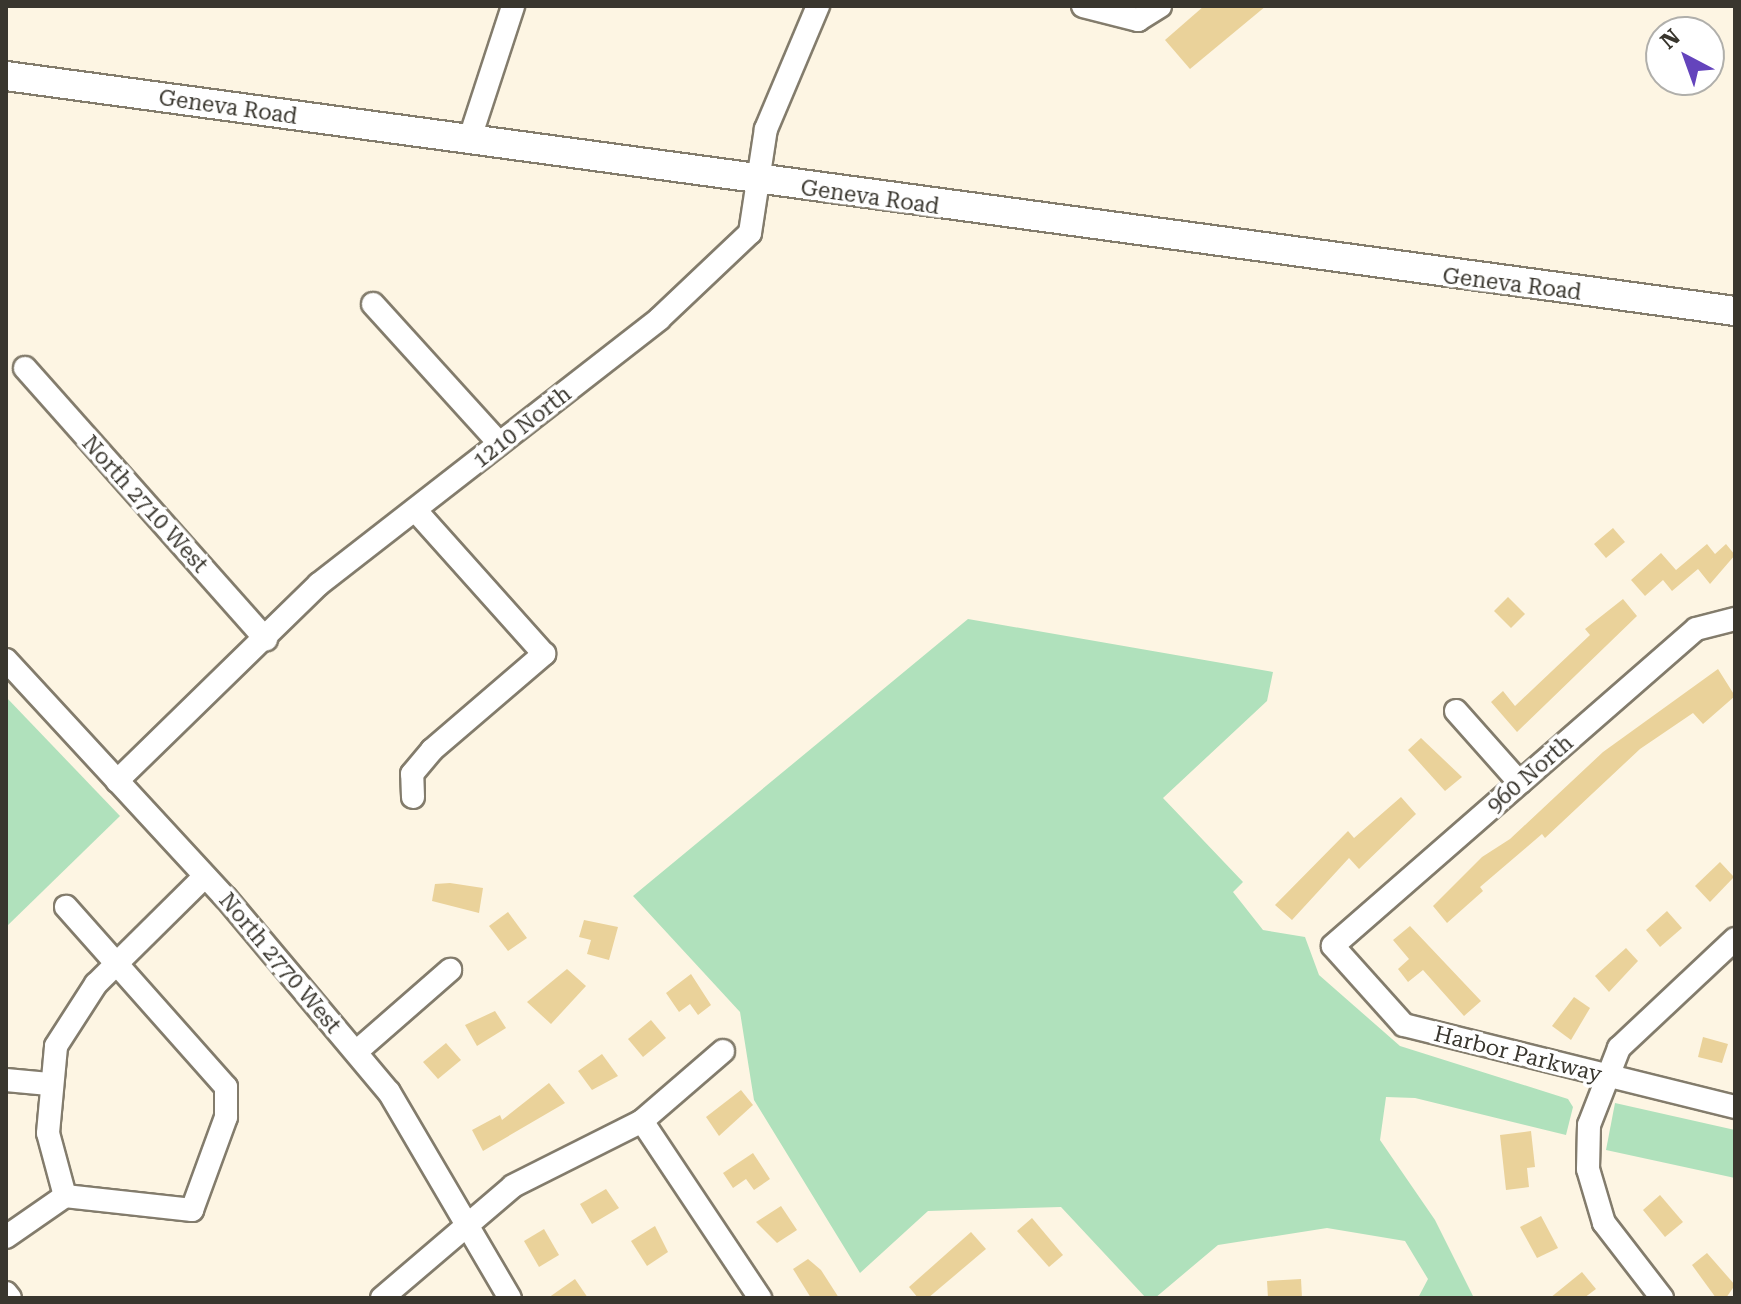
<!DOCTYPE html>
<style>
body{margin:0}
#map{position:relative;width:1741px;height:1304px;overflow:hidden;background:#fdf5e3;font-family:"Roboto Serif",serif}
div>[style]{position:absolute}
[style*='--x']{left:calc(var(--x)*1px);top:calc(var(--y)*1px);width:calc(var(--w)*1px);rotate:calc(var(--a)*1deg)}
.green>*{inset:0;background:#b0e1bc}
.building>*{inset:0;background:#ead29a}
.roads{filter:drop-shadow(2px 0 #837c6c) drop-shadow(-2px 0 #837c6c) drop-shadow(0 2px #837c6c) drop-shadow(0 -2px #837c6c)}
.minor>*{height:22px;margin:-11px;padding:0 11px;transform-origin:11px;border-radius:11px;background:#fff}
.major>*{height:28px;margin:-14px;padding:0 14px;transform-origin:14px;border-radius:14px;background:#fff}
span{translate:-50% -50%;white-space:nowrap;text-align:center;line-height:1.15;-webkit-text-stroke:7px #fff;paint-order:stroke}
.street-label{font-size:22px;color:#39362e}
.frame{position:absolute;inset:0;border:8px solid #39362e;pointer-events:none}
.north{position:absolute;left:1645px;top:16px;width:80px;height:80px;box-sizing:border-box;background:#fff;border:2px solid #b0afab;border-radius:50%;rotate:319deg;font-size:22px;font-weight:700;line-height:32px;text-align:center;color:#39362e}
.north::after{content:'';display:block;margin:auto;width:28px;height:36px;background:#6444bc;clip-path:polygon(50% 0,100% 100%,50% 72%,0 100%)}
</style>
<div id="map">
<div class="green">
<div style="clip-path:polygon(968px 619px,1273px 672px,1267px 701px,1163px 798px,1243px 882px,1233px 892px,1263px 930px,1305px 937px,1319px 975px,1400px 1046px,1568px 1099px,1573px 1107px,1566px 1135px,1415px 1098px,1386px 1097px,1380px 1140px,1435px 1220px,1474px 1298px,1418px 1298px,1428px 1279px,1405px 1241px,1327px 1228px,1218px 1245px,1155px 1298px,1146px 1298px,1061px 1207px,928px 1211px,860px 1273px,754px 1100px,740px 1012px,633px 896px)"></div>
<div style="clip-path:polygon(6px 697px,120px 816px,6px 927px)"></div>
<div style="clip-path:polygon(1615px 1103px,1735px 1130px,1735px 1178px,1606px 1150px)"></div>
</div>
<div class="building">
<div style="clip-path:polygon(1204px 6px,1266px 6px,1190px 69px,1165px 40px)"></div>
<div style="clip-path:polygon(1613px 528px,1625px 542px,1606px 558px,1594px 544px)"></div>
<div style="clip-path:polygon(1707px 544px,1715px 554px,1726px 544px,1735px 555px,1710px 584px,1698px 569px,1672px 591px,1663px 580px,1645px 596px,1631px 580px,1661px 553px,1676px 570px)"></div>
<div style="clip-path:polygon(1508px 597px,1525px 614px,1511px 628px,1494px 611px)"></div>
<div style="clip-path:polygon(1623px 599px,1637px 616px,1517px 732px,1491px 702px,1503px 691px,1515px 706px,1590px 635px,1585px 629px)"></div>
<div style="clip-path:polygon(1718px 669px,1735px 696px,1703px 724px,1693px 713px,1640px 749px,1545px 838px,1542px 834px,1480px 887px,1483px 891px,1447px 923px,1433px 906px,1482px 857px,1510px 839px,1603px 752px)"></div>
<div style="clip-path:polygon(1421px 738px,1462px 777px,1445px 791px,1408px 750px)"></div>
<div style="clip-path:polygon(1401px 797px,1416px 814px,1359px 869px,1349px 858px,1292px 920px,1275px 905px,1348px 831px,1354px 838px)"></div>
<div style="clip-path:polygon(1720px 862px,1734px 877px,1710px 902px,1695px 886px)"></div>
<div style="clip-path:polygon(450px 883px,483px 888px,479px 913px,432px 901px,435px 884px)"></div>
<div style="clip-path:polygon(1667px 911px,1682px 928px,1660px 947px,1646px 930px)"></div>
<div style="clip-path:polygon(508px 912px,527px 938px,508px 951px,489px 926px)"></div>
<div style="clip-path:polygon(584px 920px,618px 927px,609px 960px,587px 954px,591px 940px,579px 937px)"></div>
<div style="clip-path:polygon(1410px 926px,1481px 1001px,1464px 1016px,1423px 970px,1408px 982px,1398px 969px,1409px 959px,1393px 940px)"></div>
<div style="clip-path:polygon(1626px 948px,1638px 961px,1609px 992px,1595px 976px)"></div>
<div style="clip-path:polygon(567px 969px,586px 986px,551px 1024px,527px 1002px)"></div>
<div style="clip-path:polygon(691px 974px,711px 1005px,698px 1015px,690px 1004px,679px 1012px,666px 993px)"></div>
<div style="clip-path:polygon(1574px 997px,1590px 1008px,1571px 1040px,1552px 1026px)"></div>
<div style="clip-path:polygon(495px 1011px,506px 1028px,477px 1046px,465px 1025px)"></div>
<div style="clip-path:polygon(651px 1020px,666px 1038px,643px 1057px,628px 1039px)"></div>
<div style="clip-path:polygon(1703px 1037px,1728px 1044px,1722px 1063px,1698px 1057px)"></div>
<div style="clip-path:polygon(446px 1043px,461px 1060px,438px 1079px,423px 1062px)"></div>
<div style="clip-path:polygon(602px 1054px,618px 1076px,592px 1090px,578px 1071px)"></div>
<div style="clip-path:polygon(549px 1083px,565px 1103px,483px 1151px,472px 1130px,500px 1115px,502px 1120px)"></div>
<div style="clip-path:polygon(741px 1090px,753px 1105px,719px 1136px,706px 1117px)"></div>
<div style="clip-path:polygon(1531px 1131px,1535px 1167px,1527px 1168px,1529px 1187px,1506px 1190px,1500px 1135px)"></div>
<div style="clip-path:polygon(753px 1153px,770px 1179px,754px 1190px,746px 1179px,733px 1188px,723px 1173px)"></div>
<div style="clip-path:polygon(606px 1189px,619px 1208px,592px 1224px,580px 1204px)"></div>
<div style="clip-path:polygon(1660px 1195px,1683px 1222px,1665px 1237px,1643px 1210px)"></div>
<div style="clip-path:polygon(781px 1206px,797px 1230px,777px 1243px,756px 1222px)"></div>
<div style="clip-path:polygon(1541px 1216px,1558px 1248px,1537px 1258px,1520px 1227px)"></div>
<div style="clip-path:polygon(1032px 1218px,1063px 1255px,1049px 1267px,1017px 1231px)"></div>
<div style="clip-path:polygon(655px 1226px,668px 1252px,647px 1266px,631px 1241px)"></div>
<div style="clip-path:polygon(544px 1229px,559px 1255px,539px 1267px,524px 1241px)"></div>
<div style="clip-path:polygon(971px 1232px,986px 1249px,928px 1298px,918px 1298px,909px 1287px)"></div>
<div style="clip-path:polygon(1707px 1253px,1735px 1285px,1726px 1298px,1716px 1298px,1692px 1265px)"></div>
<div style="clip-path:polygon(808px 1259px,821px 1270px,839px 1298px,811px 1298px,793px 1269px)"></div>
<div style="clip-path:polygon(1582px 1272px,1596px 1289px,1584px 1298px,1550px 1298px)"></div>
<div style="clip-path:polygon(575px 1279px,588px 1298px,548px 1298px)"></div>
<div style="clip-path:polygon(1301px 1279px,1302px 1298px,1268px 1298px,1267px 1281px)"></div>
</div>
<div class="roads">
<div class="minor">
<div style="--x:1083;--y:6;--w:57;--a:14.3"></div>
<div style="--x:1138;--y:20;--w:26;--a:-32"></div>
<div style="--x:469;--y:141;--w:142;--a:-71.9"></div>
<div style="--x:373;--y:304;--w:188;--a:47.8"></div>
<div style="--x:25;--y:368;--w:363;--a:48.4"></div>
<div style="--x:1735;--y:619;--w:40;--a:165.6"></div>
<div style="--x:1696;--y:629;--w:482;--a:138.9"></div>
<div style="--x:1333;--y:946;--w:106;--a:48.1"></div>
<div style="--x:1404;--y:1025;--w:341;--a:13.9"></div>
<div style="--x:6;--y:660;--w:324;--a:47.3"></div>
<div style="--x:226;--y:898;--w:253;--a:50"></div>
<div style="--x:389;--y:1092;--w:239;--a:59.6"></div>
<div style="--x:1456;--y:711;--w:96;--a:48.4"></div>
<div style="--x:117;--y:781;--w:282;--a:-44.3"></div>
<div style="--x:319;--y:584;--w:431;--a:-37.9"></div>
<div style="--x:659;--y:319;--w:125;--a:-43.4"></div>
<div style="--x:750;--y:233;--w:105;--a:-81.3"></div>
<div style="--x:766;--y:129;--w:134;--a:-67.1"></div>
<div style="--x:413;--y:797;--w:23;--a:-92"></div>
<div style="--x:412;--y:774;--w:31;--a:-50"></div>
<div style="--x:432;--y:750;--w:148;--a:-40.6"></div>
<div style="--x:544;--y:654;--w:191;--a:-131.8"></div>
<div style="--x:356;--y:1052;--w:125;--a:-41.1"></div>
<div style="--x:6;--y:1080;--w:43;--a:5.3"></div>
<div style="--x:642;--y:1121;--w:213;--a:56.3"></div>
<div style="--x:65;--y:1196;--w:65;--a:-105.1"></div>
<div style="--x:48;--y:1133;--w:87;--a:-84.7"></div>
<div style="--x:56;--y:1046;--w:74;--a:-57.2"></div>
<div style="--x:96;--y:984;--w:153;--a:-44.7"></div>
<div style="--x:6;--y:1237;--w:72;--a:-34.8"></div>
<div style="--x:65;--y:1196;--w:128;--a:6.3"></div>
<div style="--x:192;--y:1210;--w:99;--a:-69.9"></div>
<div style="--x:226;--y:1117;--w:30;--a:-90"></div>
<div style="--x:226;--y:1087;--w:241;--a:-131.6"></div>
<div style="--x:6;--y:1293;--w:6;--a:51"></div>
<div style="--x:382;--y:1298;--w:172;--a:-40.5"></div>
<div style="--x:513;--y:1186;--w:144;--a:-26.7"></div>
<div style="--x:642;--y:1121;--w:107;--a:-40.8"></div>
<div style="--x:1662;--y:1298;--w:95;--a:-127.7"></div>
<div style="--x:1604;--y:1223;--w:56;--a:-106.5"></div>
<div style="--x:1588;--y:1169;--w:44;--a:-88.7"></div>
<div style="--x:1589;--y:1125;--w:83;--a:-68.7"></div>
<div style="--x:1619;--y:1048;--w:159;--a:-43.2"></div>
</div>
<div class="major">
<div style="--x:6;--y:76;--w:1745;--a:7.74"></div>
</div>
</div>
<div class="street-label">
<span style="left:228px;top:107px;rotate:8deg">Geneva Road</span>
<span style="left:870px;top:197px;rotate:8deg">Geneva Road</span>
<span style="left:1512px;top:284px;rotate:7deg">Geneva Road</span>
<span style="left:522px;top:427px;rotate:-38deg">1210 North</span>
<span style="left:145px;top:504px;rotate:48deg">North 2710 West</span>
<span style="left:1530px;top:774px;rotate:-41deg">960 North</span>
<span style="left:280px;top:963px;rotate:50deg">North 2770 West</span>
<span style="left:1518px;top:1054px;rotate:14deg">Harbor Parkway</span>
</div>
<div class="frame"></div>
<div class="north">N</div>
</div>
